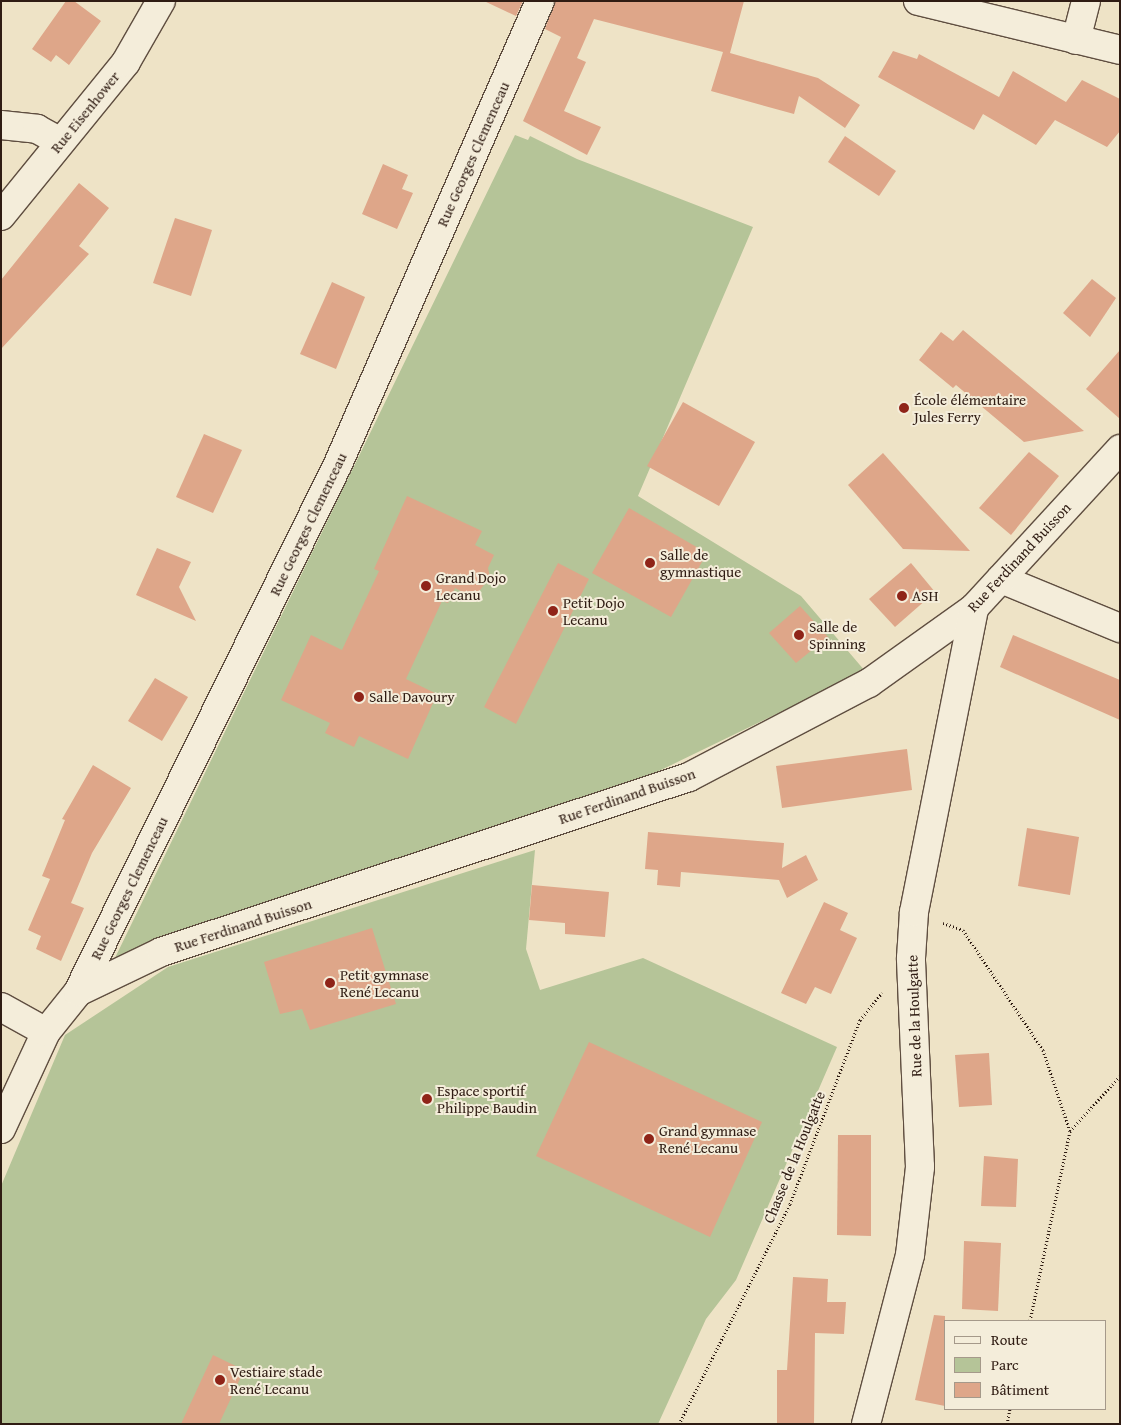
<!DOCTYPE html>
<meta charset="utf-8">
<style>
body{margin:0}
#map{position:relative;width:1121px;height:1425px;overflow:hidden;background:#eee3c6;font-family:"Gentium Book Plus",serif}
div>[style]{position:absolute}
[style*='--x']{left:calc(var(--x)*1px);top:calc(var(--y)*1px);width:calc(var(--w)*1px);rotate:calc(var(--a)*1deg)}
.green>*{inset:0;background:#b5c498}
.building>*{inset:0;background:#dea689}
.path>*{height:3px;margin-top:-1.5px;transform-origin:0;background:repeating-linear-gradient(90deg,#2f1c13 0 1px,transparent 0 3.5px)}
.roads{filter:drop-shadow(1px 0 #5f4e40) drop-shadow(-1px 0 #5f4e40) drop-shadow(0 1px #5f4e40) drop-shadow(0 -1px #5f4e40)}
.minor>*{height:28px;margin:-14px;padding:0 14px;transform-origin:14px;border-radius:14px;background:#f4edda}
.secondary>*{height:28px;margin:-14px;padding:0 14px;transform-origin:14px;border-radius:14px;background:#f4edda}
.dots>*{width:14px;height:14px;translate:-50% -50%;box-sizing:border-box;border:2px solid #f4edda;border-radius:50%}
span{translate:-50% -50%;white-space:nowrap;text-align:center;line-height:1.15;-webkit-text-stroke:4px #f4edda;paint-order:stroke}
.street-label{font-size:15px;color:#2f1c13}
.poi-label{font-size:15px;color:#2f1c13}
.left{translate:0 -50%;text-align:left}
.frame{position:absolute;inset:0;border:2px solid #2f1c13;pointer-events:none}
.legend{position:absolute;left:944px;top:1320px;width:162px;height:90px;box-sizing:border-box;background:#f4edda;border:1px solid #a5998a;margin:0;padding:6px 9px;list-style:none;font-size:15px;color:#2f1c13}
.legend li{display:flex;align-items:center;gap:10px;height:25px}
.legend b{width:25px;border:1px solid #a5998a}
</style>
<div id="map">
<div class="green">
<div style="clip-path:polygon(515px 135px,528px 140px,530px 136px,577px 159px,753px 227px,638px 496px,801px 596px,865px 671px,630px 785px,113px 962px)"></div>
<div style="clip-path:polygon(535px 850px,526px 949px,540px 990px,643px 958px,837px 1047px,736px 1280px,706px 1319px,658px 1424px,1px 1424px,1px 1186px,65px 1035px,168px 967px)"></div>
</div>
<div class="building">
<div style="clip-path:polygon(66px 1px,74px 1px,101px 21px,69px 65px,56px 55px,51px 62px,32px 49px)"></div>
<div style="clip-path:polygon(484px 1px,523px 1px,516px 16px)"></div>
<div style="clip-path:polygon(555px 1px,744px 1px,730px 53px,818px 78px,860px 105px,845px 128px,799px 96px,794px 114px,711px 91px,723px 52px,594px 19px,577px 58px,586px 62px,564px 111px,601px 127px,587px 155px,523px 121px,561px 37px,545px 29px)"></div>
<div style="clip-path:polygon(893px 51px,917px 59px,919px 54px,999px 97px,1013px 71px,1066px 102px,1082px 80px,1120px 99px,1120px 131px,1107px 147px,1055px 120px,1036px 145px,983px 114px,974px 130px,878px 77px)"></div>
<div style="clip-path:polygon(845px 136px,896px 171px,879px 196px,828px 162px)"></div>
<div style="clip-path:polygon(383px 164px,408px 175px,402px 189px,413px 193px,397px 229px,362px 214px)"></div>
<div style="clip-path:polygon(79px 183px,109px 208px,79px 246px,89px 254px,1px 349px,1px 280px)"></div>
<div style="clip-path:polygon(175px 218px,212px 230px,191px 296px,153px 283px)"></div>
<div style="clip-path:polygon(1092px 279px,1116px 298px,1090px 337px,1063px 313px)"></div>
<div style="clip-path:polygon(332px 282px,365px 297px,336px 369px,300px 354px)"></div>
<div style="clip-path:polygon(963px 330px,1084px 431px,1024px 442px,956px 385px,953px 388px,919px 360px,941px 332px,953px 341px)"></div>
<div style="clip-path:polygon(1120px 350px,1120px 419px,1086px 389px)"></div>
<div style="clip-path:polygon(683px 402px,755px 442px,719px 506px,647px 466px)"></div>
<div style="clip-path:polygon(204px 434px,242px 450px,213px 513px,176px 497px)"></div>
<div style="clip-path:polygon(1029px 452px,1059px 476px,1011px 535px,979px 508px)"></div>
<div style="clip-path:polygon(883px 453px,970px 551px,903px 549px,848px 485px)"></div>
<div style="clip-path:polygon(407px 496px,482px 531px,475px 545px,494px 555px,488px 568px,490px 577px,474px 598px,455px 588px,448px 603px,442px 601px,406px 679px,437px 694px,408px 759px,359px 736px,354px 747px,325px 733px,330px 723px,281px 700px,311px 635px,342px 650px,379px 571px,374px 569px)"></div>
<div style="clip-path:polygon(629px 508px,707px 553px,671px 617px,592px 573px)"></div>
<div style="clip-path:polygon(157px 548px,191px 562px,179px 587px,196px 621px,136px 595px)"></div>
<div style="clip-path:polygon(558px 563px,589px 579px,516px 724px,484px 707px)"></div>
<div style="clip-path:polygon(911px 563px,935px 592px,895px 627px,869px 599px)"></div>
<div style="clip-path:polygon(800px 606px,828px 637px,796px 663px,769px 633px)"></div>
<div style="clip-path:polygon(1013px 635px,1120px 680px,1120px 720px,1000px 667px)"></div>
<div style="clip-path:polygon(155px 678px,188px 697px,162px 741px,128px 721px)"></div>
<div style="clip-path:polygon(907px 749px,912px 790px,782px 808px,776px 766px)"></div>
<div style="clip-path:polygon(93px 765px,131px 788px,92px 853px,71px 903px,84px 908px,61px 961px,36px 949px,41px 936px,28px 930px,50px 879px,42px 876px,65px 820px,62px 819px)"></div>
<div style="clip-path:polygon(1027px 828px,1079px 837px,1070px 895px,1018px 886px)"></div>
<div style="clip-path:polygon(648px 832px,784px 843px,782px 868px,806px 855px,818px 880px,787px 898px,779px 880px,681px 872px,680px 887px,657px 885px,658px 870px,645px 869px)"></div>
<div style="clip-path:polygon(532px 885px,609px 892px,605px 937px,565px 934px,565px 923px,529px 920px)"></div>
<div style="clip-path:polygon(824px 902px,848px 913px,840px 930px,857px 938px,831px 994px,815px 987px,806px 1004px,781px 993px)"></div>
<div style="clip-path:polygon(372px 928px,396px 1004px,310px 1030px,302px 1009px,280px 1014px,264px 962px)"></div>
<div style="clip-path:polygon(589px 1042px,762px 1122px,710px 1237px,536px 1156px)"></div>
<div style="clip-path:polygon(989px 1053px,992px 1105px,959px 1107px,955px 1055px)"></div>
<div style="clip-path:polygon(838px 1135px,871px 1135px,871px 1236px,837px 1235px)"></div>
<div style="clip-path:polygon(984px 1156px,1018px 1159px,1016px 1207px,981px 1206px)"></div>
<div style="clip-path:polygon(964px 1241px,1001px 1243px,998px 1311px,962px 1309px)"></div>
<div style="clip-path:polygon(793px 1277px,828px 1279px,827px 1302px,846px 1302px,844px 1334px,815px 1333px,814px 1424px,777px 1424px,777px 1370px,787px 1370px)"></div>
<div style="clip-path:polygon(934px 1315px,945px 1316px,945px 1406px,915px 1400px)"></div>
<div style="clip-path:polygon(213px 1355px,244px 1370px,219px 1424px,181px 1424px)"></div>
</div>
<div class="path">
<div style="--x:943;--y:923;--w:21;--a:19"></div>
<div style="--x:963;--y:930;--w:144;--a:56.3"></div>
<div style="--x:1043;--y:1050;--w:85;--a:71.6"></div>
<div style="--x:1070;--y:1131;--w:194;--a:101.9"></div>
<div style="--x:1070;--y:1131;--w:74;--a:-47.7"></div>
<div style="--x:679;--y:1424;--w:246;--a:-63.2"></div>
<div style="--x:790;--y:1204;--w:197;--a:-69.2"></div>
<div style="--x:860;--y:1020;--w:35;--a:-51"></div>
<div style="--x:1007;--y:1424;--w:15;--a:-79"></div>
</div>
<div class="roads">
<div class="minor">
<div style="--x:1076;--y:40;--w:40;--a:-75.6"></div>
<div style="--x:1;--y:125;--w:36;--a:6"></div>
<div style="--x:37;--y:129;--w:26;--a:29"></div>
<div style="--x:1;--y:216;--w:198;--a:-50.9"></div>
<div style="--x:126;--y:62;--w:70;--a:-60.2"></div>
<div style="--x:1001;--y:579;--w:129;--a:22.4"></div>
<div style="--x:78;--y:992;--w:92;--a:-25.7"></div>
<div style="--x:161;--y:952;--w:556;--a:-18.34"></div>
<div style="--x:689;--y:777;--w:203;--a:-27.6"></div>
<div style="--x:869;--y:683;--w:129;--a:-35.5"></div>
<div style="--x:974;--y:608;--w:216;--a:-47.4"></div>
<div style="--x:1;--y:1007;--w:51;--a:29.1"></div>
<div style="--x:1;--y:1129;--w:107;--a:-65.1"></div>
<div style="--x:46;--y:1032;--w:51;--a:-51.3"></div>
<div style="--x:78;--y:992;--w:589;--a:-63.78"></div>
<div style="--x:338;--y:464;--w:505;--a:-66.43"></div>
<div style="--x:866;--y:1424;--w:175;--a:-75.4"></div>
<div style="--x:910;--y:1255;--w:89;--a:-83.5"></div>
<div style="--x:920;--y:1167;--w:209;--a:-92.5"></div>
<div style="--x:911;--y:958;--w:46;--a:-86.3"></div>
<div style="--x:914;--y:912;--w:310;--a:-78.8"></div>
</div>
<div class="secondary">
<div style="--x:918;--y:1;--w:208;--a:13.6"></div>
</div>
</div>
<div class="dots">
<div style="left:904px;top:408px;background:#8f2418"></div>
<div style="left:650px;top:563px;background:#8f2418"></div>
<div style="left:426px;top:586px;background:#8f2418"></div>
<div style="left:902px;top:596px;background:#8f2418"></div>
<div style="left:553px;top:611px;background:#8f2418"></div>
<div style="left:799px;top:635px;background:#8f2418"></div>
<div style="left:359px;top:697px;background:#8f2418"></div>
<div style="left:330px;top:983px;background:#8f2418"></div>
<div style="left:427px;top:1099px;background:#8f2418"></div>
<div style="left:649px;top:1139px;background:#8f2418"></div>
<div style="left:220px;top:1380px;background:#8f2418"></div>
</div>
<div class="street-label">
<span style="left:85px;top:112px;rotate:-51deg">Rue Eisenhower</span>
<span style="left:473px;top:154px;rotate:-66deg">Rue Georges Clemenceau</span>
<span style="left:308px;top:524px;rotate:-64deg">Rue Georges Clemenceau</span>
<span style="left:1019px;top:557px;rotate:-47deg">Rue Ferdinand Buisson</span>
<span style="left:627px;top:796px;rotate:-19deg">Rue Ferdinand Buisson</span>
<span style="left:129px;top:888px;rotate:-64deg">Rue Georges Clemenceau</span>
<span style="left:243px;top:925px;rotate:-18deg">Rue Ferdinand Buisson</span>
<span style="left:914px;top:1016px;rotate:-92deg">Rue de la Houlgatte</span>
<span style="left:794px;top:1157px;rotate:-68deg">Chasse de la Houlgatte</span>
</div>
<div class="poi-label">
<span class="left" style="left:914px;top:408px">École élémentaire<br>Jules Ferry</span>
<span class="left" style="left:660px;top:563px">Salle de<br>gymnastique</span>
<span class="left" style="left:436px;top:586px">Grand Dojo<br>Lecanu</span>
<span class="left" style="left:912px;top:596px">ASH</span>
<span class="left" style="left:563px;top:611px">Petit Dojo<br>Lecanu</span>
<span class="left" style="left:809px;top:635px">Salle de<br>Spinning</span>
<span class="left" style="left:369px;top:697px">Salle Davoury</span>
<span class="left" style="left:340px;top:983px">Petit gymnase<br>René Lecanu</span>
<span class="left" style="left:437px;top:1099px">Espace sportif<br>Philippe Baudin</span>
<span class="left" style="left:659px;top:1139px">Grand gymnase<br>René Lecanu</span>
<span class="left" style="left:230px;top:1380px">Vestiaire stade<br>René Lecanu</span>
</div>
<div class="frame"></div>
<ul class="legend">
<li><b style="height:6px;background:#f4edda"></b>Route</li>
<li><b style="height:14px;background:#b5c498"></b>Parc</li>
<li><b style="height:14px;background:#dea689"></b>Bâtiment</li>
</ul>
</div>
